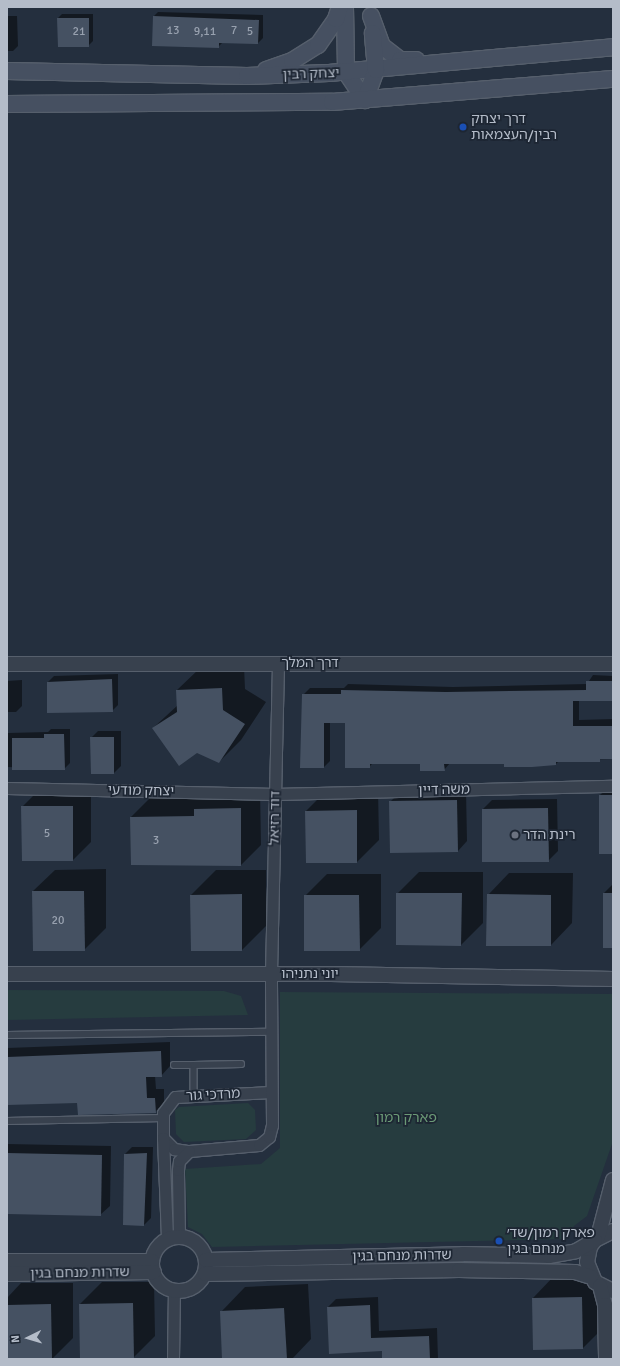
<!DOCTYPE html>
<meta charset="utf-8">
<style>
body{margin:0}
#map{position:relative;width:620px;height:1366px;overflow:hidden;background:#242f3e;font-family:Signika,"Noto Sans Hebrew",sans-serif}
div>[style]{position:absolute}
[style*='--x']{left:calc(var(--x)*1px);top:calc(var(--y)*1px);width:calc(var(--w)*1px);rotate:calc(var(--a)*1deg)}
.green>*{inset:0;background:#263c3f}
.shadow>*{inset:0;background:#0007}
.building>*{inset:0;background:#455162}
.roads{filter:drop-shadow(1px 0 #565f6c) drop-shadow(-1px 0 #565f6c) drop-shadow(0 1px #565f6c) drop-shadow(0 -1px #565f6c)}
.service>*{height:5.5px;margin:-2.75px;padding:0 2.75px;transform-origin:2.75px;border-radius:2.75px;background:#38414e}
.minor>*{height:11px;margin:-5.5px;padding:0 5.5px;transform-origin:5.5px;border-radius:5.5px;background:#38414e}
.tertiary>*{height:14px;margin:-7px;padding:0 7px;transform-origin:7px;border-radius:7px;background:#38414e}
.tertiary>.ring{margin:-7px;padding:0;box-sizing:content-box;background:none;border:14px solid #38414e;border-radius:50%}
.secondary>*{height:16px;margin:-8px;padding:0 8px;transform-origin:8px;border-radius:8px;background:#465061}
.dots>*{width:11px;height:11px;translate:-50% -50%;box-sizing:border-box;border:2px solid #1d2633;border-radius:50%}
span{translate:-50% -50%;white-space:nowrap;text-align:center;line-height:1.15;-webkit-text-stroke:3.5px #1d2633;paint-order:stroke}
.number-label{font-size:12px;color:#98a1af}
.number-label span{-webkit-text-stroke-width:0}
.street-label{font-size:14px;color:#b4bcc9}
.poi-label{font-size:14px;color:#b4bcc9}
.left{translate:0 -50%;text-align:left}
.park-label{font-size:14px;color:#6b9a76}
.frame{position:absolute;inset:0;border:8px solid #b4bcc9;pointer-events:none}
.north{position:absolute;left:8px;top:1318px;width:40px;height:40px;-webkit-text-stroke:3px #1d2633;paint-order:stroke;rotate:265deg;font-size:11px;font-weight:700;line-height:16px;text-align:center;color:#b4bcc9}
.north::after{content:'';display:block;margin:auto;width:14px;height:18px;background:#b4bcc9;clip-path:polygon(50% 0,100% 100%,50% 72%,0 100%)}
</style>
<div id="map">
<div class="green">
<div style="clip-path:polygon(7px 990px,224px 991px,241px 996px,248px 1015px,7px 1020px)"></div>
<div style="clip-path:polygon(280px 992px,613px 994px,613px 1141px,587px 1216px,574px 1226px,566px 1239px,212px 1247px,202px 1234px,188px 1227px,185px 1169px,261px 1164px,280px 1148px)"></div>
<div style="clip-path:polygon(248px 1103px,255px 1110px,256px 1130px,246px 1139px,184px 1142px,176px 1134px,175px 1110px,179px 1107px)"></div>
</div>
<div class="shadow">
<div style="clip-path:polygon(158px 12px,263px 15px,263px 38px,258px 43px,223px 42px,218px 47px,154px 16px)"></div>
<div style="clip-path:polygon(62px 14px,93px 14px,93px 41px,88px 46px,58px 18px)"></div>
<div style="clip-path:polygon(7px 16px,17px 16px,18px 46px,13px 51px,7px 51px)"></div>
<div style="clip-path:polygon(244px 666px,245px 689px,266px 702px,241px 740px,219px 762px,153px 728px,178px 705px,177px 690px,199px 669px)"></div>
<div style="clip-path:polygon(118px 674px,118px 705px,112px 711px,48px 682px,54px 676px)"></div>
<div style="clip-path:polygon(593px 675px,613px 676px,613px 700px,579px 700px,579px 720px,613px 719px,613px 759px,560px 760px,556px 764px,450px 763px,444px 770px,421px 763px,373px 763px,369px 767px,346px 722px,330px 722px,330px 761px,324px 767px,303px 695px,310px 688px,344px 688px,348px 684px,453px 687px,587px 684px)"></div>
<div style="clip-path:polygon(22px 680px,22px 706px,16px 712px,7px 712px,7px 681px)"></div>
<div style="clip-path:polygon(7px 728px,8px 733px,48px 732px,51px 729px,70px 729px,70px 763px,64px 769px,7px 767px)"></div>
<div style="clip-path:polygon(98px 731px,121px 731px,121px 766px,114px 773px,92px 773px,91px 738px)"></div>
<div style="clip-path:polygon(613px 782px,613px 853px,600px 795px)"></div>
<div style="clip-path:polygon(91px 788px,91px 842px,73px 860px,22px 807px,40px 789px)"></div>
<div style="clip-path:polygon(260px 789px,261px 845px,241px 865px,132px 864px,131px 817px,151px 797px,208px 797px)"></div>
<div style="clip-path:polygon(328px 789px,378px 789px,379px 840px,357px 862px,307px 862px,306px 811px)"></div>
<div style="clip-path:polygon(466px 791px,467px 841px,458px 851px,390px 802px,400px 792px)"></div>
<div style="clip-path:polygon(557px 799px,558px 851px,548px 861px,483px 809px,492px 800px)"></div>
<div style="clip-path:polygon(106px 869px,106px 928px,84px 950px,33px 891px,55px 870px)"></div>
<div style="clip-path:polygon(216px 870px,266px 870px,266px 926px,242px 950px,192px 950px,191px 895px)"></div>
<div style="clip-path:polygon(419px 872px,483px 872px,483px 923px,461px 945px,397px 894px)"></div>
<div style="clip-path:polygon(509px 873px,573px 873px,572px 923px,551px 945px,488px 895px)"></div>
<div style="clip-path:polygon(327px 874px,381px 874px,381px 928px,359px 950px,305px 896px)"></div>
<div style="clip-path:polygon(613px 884px,613px 947px,604px 893px)"></div>
<div style="clip-path:polygon(170px 1042px,170px 1066px,161px 1076px,155px 1076px,156px 1089px,164px 1089px,164px 1103px,155px 1112px,78px 1102px,7px 1104px,7px 1048px)"></div>
<div style="clip-path:polygon(7px 1144px,111px 1146px,110px 1206px,100px 1215px,7px 1213px)"></div>
<div style="clip-path:polygon(132px 1147px,153px 1147px,151px 1218px,144px 1225px,125px 1154px)"></div>
<div style="clip-path:polygon(554px 1276px,603px 1276px,605px 1326px,583px 1348px,533px 1298px)"></div>
<div style="clip-path:polygon(102px 1282px,154px 1282px,155px 1336px,133px 1358px,80px 1304px)"></div>
<div style="clip-path:polygon(21px 1283px,73px 1283px,73px 1338px,52px 1359px,7px 1359px,7px 1298px)"></div>
<div style="clip-path:polygon(308px 1284px,311px 1339px,292px 1359px,223px 1359px,221px 1312px,245px 1287px)"></div>
<div style="clip-path:polygon(378px 1297px,379px 1331px,437px 1328px,438px 1359px,383px 1359px,383px 1350px,328px 1307px,336px 1299px)"></div>
</div>
<div class="building">
<div style="clip-path:polygon(153px 16px,259px 20px,258px 44px,219px 43px,219px 48px,152px 46px)"></div>
<div style="clip-path:polygon(57px 18px,89px 18px,89px 47px,58px 47px)"></div>
<div style="clip-path:polygon(112px 679px,113px 712px,47px 713px,47px 682px)"></div>
<div style="clip-path:polygon(586px 681px,613px 681px,613px 701px,573px 701px,573px 726px,613px 726px,613px 759px,600px 759px,600px 762px,556px 762px,556px 765px,532px 767px,504px 767px,504px 764px,444px 764px,445px 771px,420px 771px,420px 764px,370px 764px,370px 768px,345px 768px,345px 723px,324px 723px,324px 768px,300px 768px,302px 694px,341px 694px,341px 690px,446px 692px,586px 690px)"></div>
<div style="clip-path:polygon(222px 688px,223px 710px,245px 724px,219px 763px,197px 753px,179px 766px,152px 728px,177px 712px,176px 690px)"></div>
<div style="clip-path:polygon(44px 734px,64px 734px,65px 770px,12px 770px,12px 738px,44px 738px)"></div>
<div style="clip-path:polygon(90px 737px,114px 737px,114px 774px,91px 774px)"></div>
<div style="clip-path:polygon(599px 795px,613px 795px,613px 854px,599px 854px)"></div>
<div style="clip-path:polygon(457px 800px,458px 852px,390px 853px,389px 801px)"></div>
<div style="clip-path:polygon(21px 806px,73px 806px,73px 861px,22px 861px)"></div>
<div style="clip-path:polygon(241px 808px,241px 866px,131px 865px,130px 817px,194px 816px,194px 809px)"></div>
<div style="clip-path:polygon(548px 808px,549px 862px,482px 862px,482px 809px)"></div>
<div style="clip-path:polygon(357px 810px,357px 863px,306px 863px,305px 811px)"></div>
<div style="clip-path:polygon(32px 891px,84px 891px,85px 951px,33px 951px)"></div>
<div style="clip-path:polygon(396px 893px,462px 893px,461px 946px,396px 945px)"></div>
<div style="clip-path:polygon(603px 893px,613px 893px,613px 948px,603px 948px)"></div>
<div style="clip-path:polygon(242px 894px,242px 951px,191px 951px,190px 895px)"></div>
<div style="clip-path:polygon(487px 894px,551px 895px,551px 946px,486px 946px)"></div>
<div style="clip-path:polygon(304px 895px,359px 895px,360px 951px,304px 951px)"></div>
<div style="clip-path:polygon(161px 1051px,162px 1077px,146px 1077px,147px 1098px,155px 1098px,156px 1113px,78px 1115px,77px 1103px,7px 1105px,7px 1057px)"></div>
<div style="clip-path:polygon(7px 1153px,102px 1155px,101px 1216px,7px 1214px)"></div>
<div style="clip-path:polygon(147px 1153px,144px 1226px,123px 1225px,124px 1154px)"></div>
<div style="clip-path:polygon(582px 1297px,583px 1349px,533px 1350px,532px 1298px)"></div>
<div style="clip-path:polygon(133px 1303px,134px 1359px,80px 1359px,79px 1304px)"></div>
<div style="clip-path:polygon(51px 1304px,52px 1359px,7px 1359px,7px 1305px)"></div>
<div style="clip-path:polygon(370px 1305px,371px 1338px,429px 1336px,430px 1359px,382px 1359px,382px 1351px,329px 1354px,327px 1307px)"></div>
<div style="clip-path:polygon(284px 1308px,287px 1359px,222px 1359px,220px 1311px)"></div>
</div>
<div class="roads">
<div class="service">
<div style="--x:7;--y:1035;--w:264;--a:-0.7"></div>
<div style="--x:174;--y:1065;--w:20;--a:0"></div>
<div style="--x:194;--y:1065;--w:31;--a:90"></div>
<div style="--x:194;--y:1065;--w:47;--a:-1.2"></div>
<div style="--x:7;--y:1121;--w:156;--a:-1.1"></div>
</div>
<div class="minor">
<div style="--x:7;--y:788;--w:268;--a:1.3"></div>
<div style="--x:275;--y:794;--w:338;--a:-1.4"></div>
<div style="--x:271;--y:1092;--w:96;--a:177"></div>
<div style="--x:175;--y:1097;--w:20;--a:127"></div>
<div style="--x:163;--y:1113;--w:25;--a:90"></div>
<div style="--x:163;--y:1138;--w:16;--a:45"></div>
<div style="--x:174;--y:1149;--w:15;--a:8"></div>
<div style="--x:189;--y:1151;--w:70;--a:-4.9"></div>
<div style="--x:259;--y:1145;--w:13;--a:-39"></div>
<div style="--x:269;--y:1137;--w:12;--a:-76"></div>
<div style="--x:272;--y:1125;--w:152;--a:-90.4"></div>
<div style="--x:271;--y:973;--w:310;--a:-88.7"></div>
<div style="--x:163;--y:1138;--w:101;--a:87.7"></div>
<div style="--x:179;--y:1237;--w:67;--a:-90.9"></div>
<div style="--x:178;--y:1170;--w:9;--a:-84"></div>
<div style="--x:179;--y:1161;--w:14;--a:-45"></div>
<div style="--x:173;--y:1359;--w:68;--a:-89.2"></div>
</div>
<div class="tertiary">
<div style="--x:7;--y:664;--w:606;--a:0"></div>
<div style="--x:7;--y:974;--w:324;--a:0"></div>
<div style="--x:331;--y:974;--w:282;--a:1"></div>
<div style="--x:613;--y:1231;--w:20;--a:153"></div>
<div style="--x:595;--y:1240;--w:9;--a:126"></div>
<div style="--x:590;--y:1247;--w:15;--a:101"></div>
<div style="--x:587;--y:1262;--w:22;--a:68"></div>
<div style="--x:595;--y:1282;--w:20;--a:27"></div>
<div class="ring" style="left:152px;top:1237px;width:40px;height:40px"></div>
<div style="--x:598;--y:1237;--w:59;--a:-75.3"></div>
<div style="--x:206;--y:1260;--w:257;--a:-1.3"></div>
<div style="--x:463;--y:1254;--w:86;--a:1.3"></div>
<div style="--x:549;--y:1256;--w:27;--a:-10"></div>
<div style="--x:576;--y:1251;--w:22;--a:-30"></div>
<div style="--x:7;--y:1261;--w:145;--a:0"></div>
<div style="--x:7;--y:1274;--w:147;--a:-0.8"></div>
<div style="--x:205;--y:1274;--w:254;--a:-0.9"></div>
<div style="--x:459;--y:1270;--w:116;--a:1"></div>
<div style="--x:575;--y:1272;--w:17;--a:17"></div>
<div style="--x:600;--y:1286;--w:20;--a:75"></div>
<div style="--x:605;--y:1305;--w:54;--a:88.9"></div>
</div>
<div class="secondary">
<div style="--x:345;--y:7;--w:65;--a:89.1"></div>
<div style="--x:346;--y:72;--w:34;--a:56"></div>
<div style="--x:371;--y:16;--w:32;--a:70"></div>
<div style="--x:382;--y:46;--w:23;--a:38"></div>
<div style="--x:400;--y:60;--w:16;--a:0"></div>
<div style="--x:266;--y:70;--w:28;--a:-19"></div>
<div style="--x:292;--y:61;--w:31;--a:-32"></div>
<div style="--x:318;--y:45;--w:32;--a:-55"></div>
<div style="--x:336;--y:19;--w:13;--a:-72"></div>
<div style="--x:7;--y:71;--w:240;--a:1.2"></div>
<div style="--x:247;--y:76;--w:82;--a:-2.1"></div>
<div style="--x:329;--y:73;--w:285;--a:-5.2"></div>
<div style="--x:365;--y:100;--w:32;--a:-70"></div>
<div style="--x:376;--y:70;--w:37;--a:-95"></div>
<div style="--x:7;--y:104;--w:325;--a:-0.4"></div>
<div style="--x:332;--y:102;--w:282;--a:-4.7"></div>
</div>
</div>
<div class="dots">
<div style="left:463px;top:127px;background:#1a4fb4"></div>
<div style="left:515px;top:835px;background:#6b7280"></div>
<div style="left:499px;top:1241px;background:#1a4fb4"></div>
</div>
<div class="number-label">
<span style="left:173px;top:31px">13</span>
<span style="left:234px;top:31px">7</span>
<span style="left:79px;top:32px">21</span>
<span style="left:205px;top:32px">9,11</span>
<span style="left:250px;top:32px">5</span>
<span style="left:47px;top:834px">5</span>
<span style="left:156px;top:841px">3</span>
<span style="left:58px;top:921px">20</span>
</div>
<div class="street-label">
<span style="left:311px;top:74px;rotate:-2deg">יצחק רבין</span>
<span style="left:310px;top:663px">דרך המלך</span>
<span style="left:444px;top:790px;rotate:-1deg">משה דיין</span>
<span style="left:141px;top:791px;rotate:1deg">יצחק מודעי</span>
<span style="left:275px;top:818px;rotate:-89deg">דוד רזיאל</span>
<span style="left:310px;top:974px">יוני נתניהו</span>
<span style="left:213px;top:1095px;rotate:-3deg">מרדכי גור</span>
<span style="left:402px;top:1256px;rotate:-1deg">שדרות מנחם בגין</span>
<span style="left:80px;top:1273px;rotate:-1deg">שדרות מנחם בגין</span>
</div>
<div class="poi-label">
<span class="left" style="left:471px;top:127px">דרך יצחק<br>רבין/העצמאות</span>
<span class="left" style="left:523px;top:835px">רינת הדר</span>
<span class="left" style="left:507px;top:1241px">פארק רמון/שד׳<br>מנחם בגין</span>
</div>
<div class="park-label">
<span style="left:406px;top:1118px">פארק רמון</span>
</div>
<div class="frame"></div>
<div class="north">N</div>
</div>
